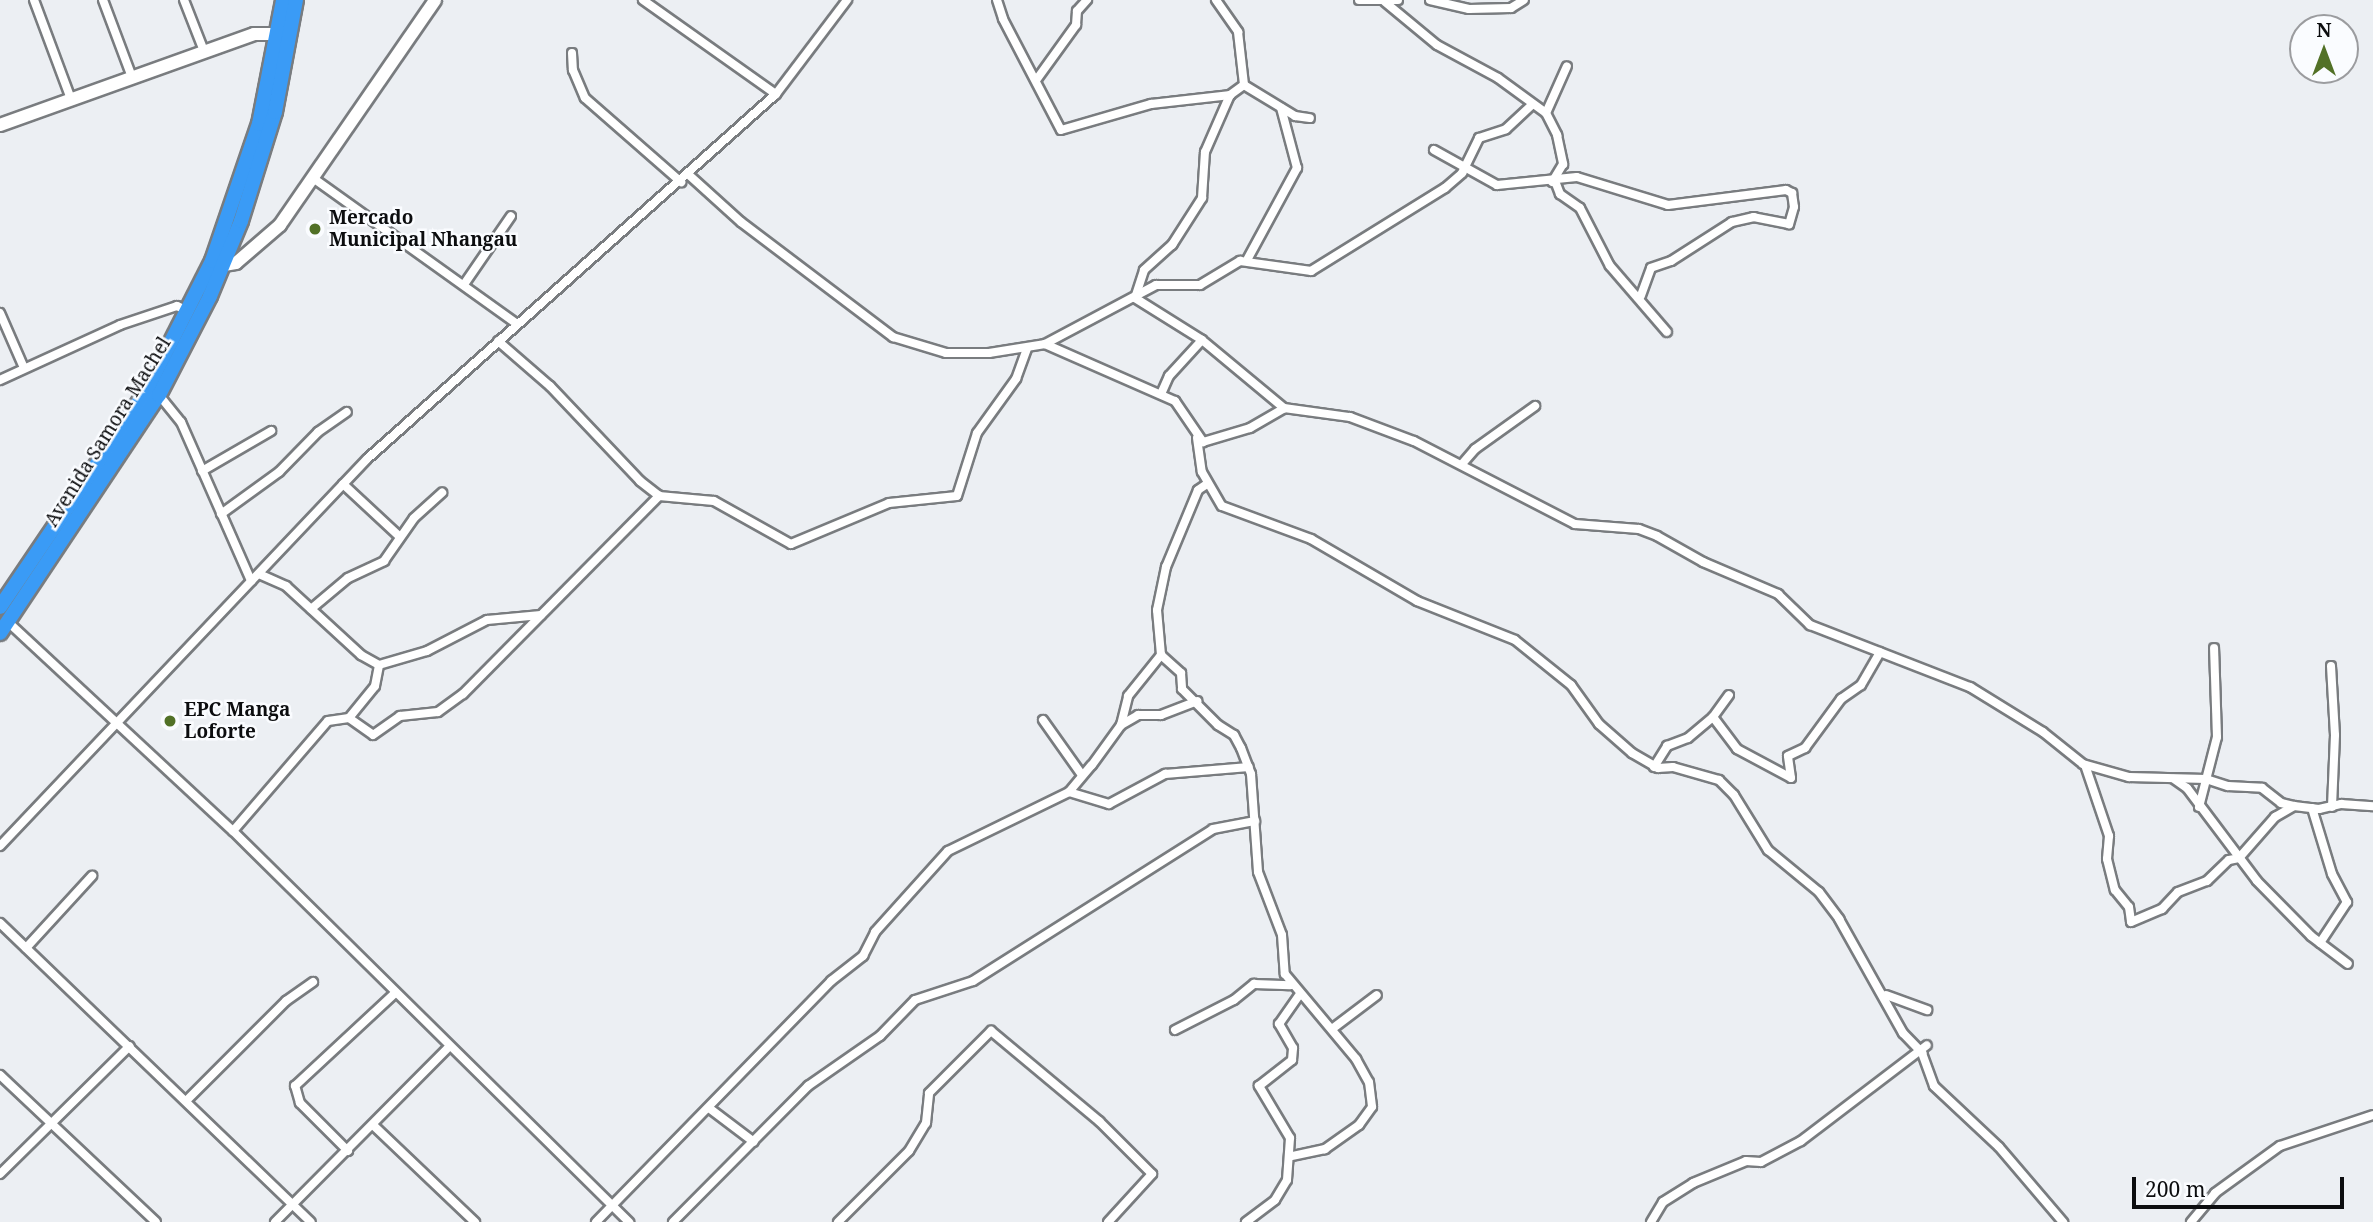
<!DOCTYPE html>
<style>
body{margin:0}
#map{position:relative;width:2373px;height:1222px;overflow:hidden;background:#eceff3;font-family:"Noto Serif",serif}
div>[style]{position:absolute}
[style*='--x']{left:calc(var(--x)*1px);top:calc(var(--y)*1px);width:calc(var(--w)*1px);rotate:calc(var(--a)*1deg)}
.roads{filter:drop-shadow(2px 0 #797c7f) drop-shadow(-2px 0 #797c7f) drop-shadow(0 2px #797c7f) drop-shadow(0 -2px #797c7f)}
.street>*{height:8px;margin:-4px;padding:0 4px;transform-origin:4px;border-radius:4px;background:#fff}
.secondary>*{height:12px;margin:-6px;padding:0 6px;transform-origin:6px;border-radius:6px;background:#fff}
.highway>*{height:14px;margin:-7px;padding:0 7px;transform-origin:7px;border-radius:7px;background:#3a9bf6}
.dots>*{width:19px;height:19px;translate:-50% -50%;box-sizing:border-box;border:4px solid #fafcff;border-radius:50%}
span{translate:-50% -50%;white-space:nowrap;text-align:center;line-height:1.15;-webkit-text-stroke:5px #fafcff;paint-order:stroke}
.poi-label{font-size:19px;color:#0c0d0f;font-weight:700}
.left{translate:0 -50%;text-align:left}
.street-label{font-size:19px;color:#0c0d0f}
.north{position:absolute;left:2289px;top:14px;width:70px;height:70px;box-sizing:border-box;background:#fafcff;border:2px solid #9b9c9f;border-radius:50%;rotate:0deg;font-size:19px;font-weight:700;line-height:28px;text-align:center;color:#0c0d0f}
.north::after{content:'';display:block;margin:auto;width:24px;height:32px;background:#527127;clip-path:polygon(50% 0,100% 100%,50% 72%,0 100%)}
.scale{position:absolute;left:2132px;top:1177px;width:212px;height:32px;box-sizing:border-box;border:4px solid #0c0d0f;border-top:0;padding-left:9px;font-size:21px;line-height:24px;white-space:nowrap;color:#0c0d0f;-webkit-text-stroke:5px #fafcff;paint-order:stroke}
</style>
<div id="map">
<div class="roads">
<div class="street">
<div style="--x:34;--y:0;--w:106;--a:69.5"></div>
<div style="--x:103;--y:0;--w:82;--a:69.4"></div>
<div style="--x:184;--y:0;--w:55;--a:68.6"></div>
<div style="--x:643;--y:0;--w:163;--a:35.3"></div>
<div style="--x:997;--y:0;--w:20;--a:72"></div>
<div style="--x:1003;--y:19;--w:125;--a:62.4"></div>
<div style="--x:1061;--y:130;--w:94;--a:-16.1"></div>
<div style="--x:1151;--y:104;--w:80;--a:-6.5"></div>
<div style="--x:1230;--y:95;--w:17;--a:-36"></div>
<div style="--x:1216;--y:0;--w:39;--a:55"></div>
<div style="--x:1238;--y:32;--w:53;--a:83.5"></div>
<div style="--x:1244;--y:85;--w:60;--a:31.3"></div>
<div style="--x:1295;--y:116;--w:15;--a:8"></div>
<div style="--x:1359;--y:0;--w:39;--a:0"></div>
<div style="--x:1430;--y:0;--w:40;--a:13"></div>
<div style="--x:1469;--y:9;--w:42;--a:-1.4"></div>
<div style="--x:1511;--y:8;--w:15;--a:-32"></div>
<div style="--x:1385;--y:2;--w:67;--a:39.6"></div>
<div style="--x:1437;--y:45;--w:69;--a:28.4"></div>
<div style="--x:1498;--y:78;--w:59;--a:36.1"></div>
<div style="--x:1546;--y:113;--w:25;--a:63"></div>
<div style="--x:1557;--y:135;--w:30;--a:78"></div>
<div style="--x:1563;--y:164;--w:21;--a:121"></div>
<div style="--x:572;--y:53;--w:17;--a:87"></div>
<div style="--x:573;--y:70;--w:30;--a:67"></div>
<div style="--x:585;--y:98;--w:128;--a:41.2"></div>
<div style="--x:1037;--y:79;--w:67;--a:-54.2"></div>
<div style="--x:1076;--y:25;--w:14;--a:-86"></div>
<div style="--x:1077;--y:11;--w:15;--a:-48"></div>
<div style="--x:1546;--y:113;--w:51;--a:-65.9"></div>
<div style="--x:1434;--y:150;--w:72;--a:29.1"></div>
<div style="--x:1497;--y:185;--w:80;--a:-5.7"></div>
<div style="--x:1577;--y:177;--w:95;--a:17.1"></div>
<div style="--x:1668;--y:205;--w:119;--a:-7.2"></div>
<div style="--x:1786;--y:190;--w:7;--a:27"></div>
<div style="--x:1792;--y:193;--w:14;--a:82"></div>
<div style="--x:1794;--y:207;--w:18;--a:106"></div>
<div style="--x:1789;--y:224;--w:36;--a:-169"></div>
<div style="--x:1754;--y:217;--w:23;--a:167"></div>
<div style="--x:1732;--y:222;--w:72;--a:147.4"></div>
<div style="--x:1671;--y:261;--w:21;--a:161"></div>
<div style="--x:1651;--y:268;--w:30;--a:110"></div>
<div style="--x:689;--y:175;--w:70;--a:42.1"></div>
<div style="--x:741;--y:222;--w:191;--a:37.1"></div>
<div style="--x:893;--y:337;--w:55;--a:16.8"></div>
<div style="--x:946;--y:353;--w:43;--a:0"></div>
<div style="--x:989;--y:353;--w:57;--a:-9.1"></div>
<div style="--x:1045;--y:344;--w:126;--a:-28"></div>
<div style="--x:1156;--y:285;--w:44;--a:0"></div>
<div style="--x:1200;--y:285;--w:47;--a:-31"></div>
<div style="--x:1240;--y:261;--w:72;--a:8"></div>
<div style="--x:1311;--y:271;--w:158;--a:-31.8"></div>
<div style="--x:1445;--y:188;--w:23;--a:-41"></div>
<div style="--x:1462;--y:173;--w:39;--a:-64"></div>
<div style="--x:1479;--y:138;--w:28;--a:-18"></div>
<div style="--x:1506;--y:129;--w:35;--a:-43"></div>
<div style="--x:313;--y:178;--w:251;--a:35.6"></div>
<div style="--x:1555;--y:181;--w:14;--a:69"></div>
<div style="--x:1560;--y:194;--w:24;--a:35"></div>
<div style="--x:1580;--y:208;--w:65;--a:62.7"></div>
<div style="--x:1610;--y:266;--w:87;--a:49.2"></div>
<div style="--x:1247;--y:260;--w:105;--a:-61.5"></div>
<div style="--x:1297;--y:168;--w:62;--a:-104.9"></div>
<div style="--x:465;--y:283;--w:81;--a:-55.5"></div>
<div style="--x:1135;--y:298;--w:79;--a:32.1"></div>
<div style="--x:1202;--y:340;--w:107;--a:39.7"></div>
<div style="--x:1284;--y:408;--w:67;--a:7.8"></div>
<div style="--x:1350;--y:417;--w:68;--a:20.6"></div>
<div style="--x:1414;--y:441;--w:181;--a:27.3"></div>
<div style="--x:1575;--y:524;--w:64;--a:4.5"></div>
<div style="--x:1639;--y:529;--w:19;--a:21"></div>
<div style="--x:1657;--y:536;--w:53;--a:29.5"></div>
<div style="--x:1703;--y:562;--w:82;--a:23.1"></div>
<div style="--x:1778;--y:594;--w:45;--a:44.1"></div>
<div style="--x:1810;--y:625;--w:172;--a:21.2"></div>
<div style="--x:1970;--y:687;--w:86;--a:31.7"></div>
<div style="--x:2043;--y:732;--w:51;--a:38.7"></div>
<div style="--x:2083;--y:764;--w:48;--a:15.8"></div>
<div style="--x:2129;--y:777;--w:77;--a:1.5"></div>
<div style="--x:2206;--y:779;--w:23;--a:18"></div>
<div style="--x:2228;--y:786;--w:34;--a:3"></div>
<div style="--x:2262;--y:788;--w:24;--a:38"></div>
<div style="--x:2281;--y:803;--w:13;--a:13"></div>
<div style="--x:2294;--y:806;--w:25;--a:7"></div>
<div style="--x:2319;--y:809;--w:23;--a:-13"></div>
<div style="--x:2341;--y:804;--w:32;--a:4"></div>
<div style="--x:1135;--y:298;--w:29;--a:-72"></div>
<div style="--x:1144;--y:270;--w:38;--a:-42"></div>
<div style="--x:1172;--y:245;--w:56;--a:-57.4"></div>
<div style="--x:1202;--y:198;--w:46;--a:-86.3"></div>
<div style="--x:1205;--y:152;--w:62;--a:-66.3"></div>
<div style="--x:0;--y:313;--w:60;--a:66.4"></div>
<div style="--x:498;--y:341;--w:69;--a:40.9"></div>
<div style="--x:550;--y:386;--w:131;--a:46.5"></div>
<div style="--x:640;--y:481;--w:24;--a:38"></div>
<div style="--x:659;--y:496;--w:55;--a:5.2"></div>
<div style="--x:714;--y:501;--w:88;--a:29.2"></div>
<div style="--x:791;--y:544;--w:106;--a:-22.7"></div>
<div style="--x:889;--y:503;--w:68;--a:-5.9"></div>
<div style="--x:957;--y:496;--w:66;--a:-72.4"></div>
<div style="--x:977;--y:433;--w:67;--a:-54.2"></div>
<div style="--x:1016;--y:379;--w:33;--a:-70"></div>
<div style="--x:1045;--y:344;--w:142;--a:23.7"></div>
<div style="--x:1175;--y:401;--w:50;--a:55.7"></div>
<div style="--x:1203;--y:442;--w:49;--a:-16.6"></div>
<div style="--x:1250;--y:428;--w:39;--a:-30"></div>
<div style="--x:0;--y:380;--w:132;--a:-24.6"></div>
<div style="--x:120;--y:325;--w:60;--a:-18.4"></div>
<div style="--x:177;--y:306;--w:12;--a:24"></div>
<div style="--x:1161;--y:394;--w:20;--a:-66"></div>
<div style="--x:1169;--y:376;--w:49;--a:-47.5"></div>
<div style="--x:159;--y:395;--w:35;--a:51"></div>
<div style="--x:181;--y:422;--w:174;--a:66.2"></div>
<div style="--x:1197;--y:438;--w:34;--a:82"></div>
<div style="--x:1202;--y:472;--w:39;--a:60"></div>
<div style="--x:1222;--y:506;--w:95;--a:20.3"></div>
<div style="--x:1311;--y:539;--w:123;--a:30.3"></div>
<div style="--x:1417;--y:601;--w:105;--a:21.7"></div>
<div style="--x:1515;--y:640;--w:72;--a:38.8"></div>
<div style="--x:1571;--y:685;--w:48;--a:54.3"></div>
<div style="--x:1599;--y:724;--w:44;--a:41.3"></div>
<div style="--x:1632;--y:753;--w:30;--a:30"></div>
<div style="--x:1658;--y:768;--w:15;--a:-4"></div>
<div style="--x:1673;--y:767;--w:48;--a:15.8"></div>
<div style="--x:1719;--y:780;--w:21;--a:45"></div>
<div style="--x:1734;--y:795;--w:65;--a:58.3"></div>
<div style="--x:1768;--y:850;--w:66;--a:39.5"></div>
<div style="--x:1819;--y:892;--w:34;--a:53"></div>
<div style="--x:1839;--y:919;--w:131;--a:60.7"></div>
<div style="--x:1903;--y:1033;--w:28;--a:46"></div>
<div style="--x:1922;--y:1053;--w:35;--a:70"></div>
<div style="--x:1934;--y:1086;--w:89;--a:43.2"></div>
<div style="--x:1999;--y:1147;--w:99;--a:49.5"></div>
<div style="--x:1462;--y:464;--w:20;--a:-49"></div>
<div style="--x:1475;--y:449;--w:74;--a:-35.6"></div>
<div style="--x:202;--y:471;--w:80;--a:-30.1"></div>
<div style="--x:343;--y:484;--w:76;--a:42.9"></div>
<div style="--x:221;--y:514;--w:72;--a:-35.9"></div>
<div style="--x:279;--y:472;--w:56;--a:-45.7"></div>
<div style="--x:318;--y:432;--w:35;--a:-35"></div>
<div style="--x:259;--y:574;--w:30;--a:24"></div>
<div style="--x:286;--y:586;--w:102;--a:42.6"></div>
<div style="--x:361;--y:655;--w:21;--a:29"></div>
<div style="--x:379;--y:665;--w:50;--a:-16.3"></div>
<div style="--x:427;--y:651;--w:68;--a:-27.3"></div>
<div style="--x:487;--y:620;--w:54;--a:-5.3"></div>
<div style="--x:311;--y:609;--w:48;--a:-40"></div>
<div style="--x:348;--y:578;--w:40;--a:-25"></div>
<div style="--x:384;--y:561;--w:52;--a:-55.1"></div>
<div style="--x:414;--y:518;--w:38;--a:-42"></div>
<div style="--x:8;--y:622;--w:307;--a:42.9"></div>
<div style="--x:233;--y:831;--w:557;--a:44.64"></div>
<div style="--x:1161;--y:655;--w:27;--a:42"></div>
<div style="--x:1181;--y:673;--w:16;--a:86"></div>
<div style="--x:1182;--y:689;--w:51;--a:45"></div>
<div style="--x:1218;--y:725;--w:19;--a:32"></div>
<div style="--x:1234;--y:735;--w:15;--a:62"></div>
<div style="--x:1241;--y:748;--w:28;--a:69"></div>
<div style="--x:1251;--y:774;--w:98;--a:85.9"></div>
<div style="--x:1258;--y:872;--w:67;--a:69.1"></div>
<div style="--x:1282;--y:935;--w:39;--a:86"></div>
<div style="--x:1285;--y:974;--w:111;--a:50.1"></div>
<div style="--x:1356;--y:1059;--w:26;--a:61"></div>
<div style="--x:1369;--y:1082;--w:25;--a:83"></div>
<div style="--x:1372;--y:1107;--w:22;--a:126"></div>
<div style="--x:1359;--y:1125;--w:42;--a:144.8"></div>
<div style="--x:1325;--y:1149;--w:34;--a:168"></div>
<div style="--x:2331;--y:666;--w:69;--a:86.7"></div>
<div style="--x:2335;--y:735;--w:72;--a:92.4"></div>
<div style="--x:1713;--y:717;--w:40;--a:53"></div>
<div style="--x:1737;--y:749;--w:61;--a:28.2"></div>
<div style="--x:349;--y:718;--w:41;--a:-50.9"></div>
<div style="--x:375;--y:686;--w:21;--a:-79"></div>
<div style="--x:1043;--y:720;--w:67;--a:54.7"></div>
<div style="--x:1121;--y:725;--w:20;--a:-30"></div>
<div style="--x:1138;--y:715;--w:23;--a:0"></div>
<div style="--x:1161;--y:715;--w:39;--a:-21"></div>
<div style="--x:2085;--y:765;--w:75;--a:71.3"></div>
<div style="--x:2109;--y:836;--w:23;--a:95"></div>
<div style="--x:2107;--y:859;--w:32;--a:76"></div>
<div style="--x:2115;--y:890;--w:22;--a:51"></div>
<div style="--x:2129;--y:907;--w:15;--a:82"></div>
<div style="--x:2131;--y:922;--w:34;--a:-23"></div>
<div style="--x:2162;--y:909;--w:23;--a:-47"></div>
<div style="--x:2178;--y:892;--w:31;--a:-21"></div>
<div style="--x:2207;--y:881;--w:30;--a:-44"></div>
<div style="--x:2229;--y:860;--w:10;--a:-11"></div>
<div style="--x:2239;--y:858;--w:55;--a:-48.7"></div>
<div style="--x:2275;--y:817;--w:22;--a:-30"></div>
<div style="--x:1654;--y:767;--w:25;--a:-58"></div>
<div style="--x:1667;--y:746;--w:22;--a:-21"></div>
<div style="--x:1688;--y:738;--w:33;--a:-40"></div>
<div style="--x:1713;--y:717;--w:27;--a:-54"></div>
<div style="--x:1791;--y:778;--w:22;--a:-98"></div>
<div style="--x:1788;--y:756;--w:19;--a:-25"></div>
<div style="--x:1805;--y:748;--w:61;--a:-53.7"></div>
<div style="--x:1841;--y:699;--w:24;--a:-35"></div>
<div style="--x:1861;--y:685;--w:38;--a:-60"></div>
<div style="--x:2174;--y:779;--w:16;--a:35"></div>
<div style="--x:2187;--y:788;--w:116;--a:53"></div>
<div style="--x:2257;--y:881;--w:77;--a:45.5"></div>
<div style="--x:2311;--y:936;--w:46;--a:37.1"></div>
<div style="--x:1069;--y:792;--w:42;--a:16.7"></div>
<div style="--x:1109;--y:804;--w:64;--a:-28.2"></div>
<div style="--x:1165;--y:774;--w:84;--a:-4.8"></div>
<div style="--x:2199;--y:807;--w:72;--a:-75.6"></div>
<div style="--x:2217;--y:737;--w:89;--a:-91.9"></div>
<div style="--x:2312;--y:808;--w:69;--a:73.1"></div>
<div style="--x:2332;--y:874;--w:32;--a:62"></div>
<div style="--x:2347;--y:902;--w:49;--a:123.4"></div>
<div style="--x:233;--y:831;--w:145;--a:-49.2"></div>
<div style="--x:328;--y:721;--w:21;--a:-8"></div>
<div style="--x:349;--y:718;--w:29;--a:35"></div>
<div style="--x:373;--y:735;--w:33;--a:-35"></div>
<div style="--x:400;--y:716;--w:38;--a:-6"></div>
<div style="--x:438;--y:712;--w:31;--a:-36"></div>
<div style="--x:463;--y:694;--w:279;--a:-45.3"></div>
<div style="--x:0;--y:846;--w:533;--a:-46.52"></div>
<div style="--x:367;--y:459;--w:548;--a:-41.75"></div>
<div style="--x:776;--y:94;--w:118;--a:-52.9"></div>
<div style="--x:0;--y:923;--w:431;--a:43.9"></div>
<div style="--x:26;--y:948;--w:98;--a:-47.5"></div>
<div style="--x:1886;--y:995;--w:44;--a:20.1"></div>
<div style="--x:1332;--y:1029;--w:56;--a:-37.1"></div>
<div style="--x:1175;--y:1030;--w:66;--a:-27"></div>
<div style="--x:1234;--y:1000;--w:26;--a:-39"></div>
<div style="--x:1254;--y:984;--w:36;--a:2"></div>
<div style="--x:0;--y:1075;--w:214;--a:43.3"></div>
<div style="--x:187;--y:1100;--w:140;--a:-45"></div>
<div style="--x:286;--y:1001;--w:33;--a:-35"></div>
<div style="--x:709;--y:1108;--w:56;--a:37.1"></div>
<div style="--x:373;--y:1125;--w:141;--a:43.6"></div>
<div style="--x:348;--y:1151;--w:68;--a:-135"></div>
<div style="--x:300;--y:1103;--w:18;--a:-106"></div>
<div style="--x:295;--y:1086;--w:137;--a:-42.9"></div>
<div style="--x:0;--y:1174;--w:182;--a:-44.6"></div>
<div style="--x:275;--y:1222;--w:247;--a:-45.2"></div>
<div style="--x:596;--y:1222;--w:337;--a:-45.7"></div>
<div style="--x:831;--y:981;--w:41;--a:-38"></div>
<div style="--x:863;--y:956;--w:27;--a:-63"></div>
<div style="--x:875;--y:932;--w:109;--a:-48"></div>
<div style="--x:948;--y:851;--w:135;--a:-26"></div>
<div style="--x:1069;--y:792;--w:35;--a:-50"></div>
<div style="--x:1092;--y:765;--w:49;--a:-54.1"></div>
<div style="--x:1121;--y:725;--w:30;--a:-76"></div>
<div style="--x:1128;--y:696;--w:53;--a:-51.2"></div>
<div style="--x:1161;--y:655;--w:45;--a:-95.1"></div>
<div style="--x:1157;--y:610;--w:44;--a:-78.2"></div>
<div style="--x:1166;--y:567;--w:83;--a:-67.4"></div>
<div style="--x:1198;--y:490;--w:11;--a:-34"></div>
<div style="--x:673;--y:1222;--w:192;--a:-45.2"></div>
<div style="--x:808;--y:1086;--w:88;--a:-34.8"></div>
<div style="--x:880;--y:1036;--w:50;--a:-45.8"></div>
<div style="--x:915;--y:1000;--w:61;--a:-18.1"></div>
<div style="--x:973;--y:981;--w:284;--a:-32.3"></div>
<div style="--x:1213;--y:829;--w:43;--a:-10.8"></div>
<div style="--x:838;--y:1222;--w:100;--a:-45"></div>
<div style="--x:909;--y:1151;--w:33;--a:-59"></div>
<div style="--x:926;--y:1123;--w:30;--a:-84"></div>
<div style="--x:929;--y:1093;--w:88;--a:-45"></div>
<div style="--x:991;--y:1031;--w:141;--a:39.8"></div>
<div style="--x:1099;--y:1121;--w:75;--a:45"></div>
<div style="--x:1152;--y:1174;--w:65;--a:132.5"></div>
<div style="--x:1246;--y:1222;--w:36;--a:-37"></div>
<div style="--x:1275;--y:1200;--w:23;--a:-59"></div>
<div style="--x:1287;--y:1180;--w:42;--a:-85.9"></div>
<div style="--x:1290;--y:1138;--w:61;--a:-120.8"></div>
<div style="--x:1259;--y:1086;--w:42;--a:-38.2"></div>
<div style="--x:1292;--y:1060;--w:12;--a:-85"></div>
<div style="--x:1293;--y:1048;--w:28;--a:-120"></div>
<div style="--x:1279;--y:1024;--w:35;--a:-55"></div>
<div style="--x:1651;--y:1222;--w:23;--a:-59"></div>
<div style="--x:1663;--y:1202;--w:36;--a:-32"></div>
<div style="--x:1693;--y:1183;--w:57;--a:-22.5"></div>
<div style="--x:1746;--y:1161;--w:15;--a:4"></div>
<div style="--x:1761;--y:1162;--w:45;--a:-27.7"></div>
<div style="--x:1801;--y:1141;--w:158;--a:-37.3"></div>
<div style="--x:2191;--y:1222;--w:38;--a:-50"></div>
<div style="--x:2215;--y:1193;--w:80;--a:-35.9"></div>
<div style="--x:2280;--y:1146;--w:98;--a:-18.4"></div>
</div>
<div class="secondary">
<div style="--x:0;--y:125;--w:270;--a:-19.7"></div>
<div style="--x:254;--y:34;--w:25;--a:0"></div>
<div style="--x:224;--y:265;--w:12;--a:-9"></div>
<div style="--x:236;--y:263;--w:58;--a:-40.8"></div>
<div style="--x:280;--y:225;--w:273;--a:-55.4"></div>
</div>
<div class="highway">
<div style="--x:0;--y:607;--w:261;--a:-55.9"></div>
<div style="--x:146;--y:391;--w:146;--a:-63.1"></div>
<div style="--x:212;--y:261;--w:145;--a:-71.1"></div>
<div style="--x:259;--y:124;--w:126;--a:-79"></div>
<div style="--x:0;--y:633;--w:286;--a:-56.3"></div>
<div style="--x:159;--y:395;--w:111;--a:-62.7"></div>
<div style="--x:210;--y:296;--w:81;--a:-67.5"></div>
<div style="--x:241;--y:221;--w:114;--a:-72.7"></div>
<div style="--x:275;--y:112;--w:114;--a:-79.4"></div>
</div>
</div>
<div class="dots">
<div style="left:315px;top:229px;background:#527127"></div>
<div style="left:170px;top:721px;background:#527127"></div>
</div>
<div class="poi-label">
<span class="left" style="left:329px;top:229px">Mercado<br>Municipal Nhangau</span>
<span class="left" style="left:184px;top:721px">EPC Manga<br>Loforte</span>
</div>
<div class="street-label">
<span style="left:108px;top:432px;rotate:-58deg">Avenida Samora Machel</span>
</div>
<div class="north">N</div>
<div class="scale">200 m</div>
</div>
